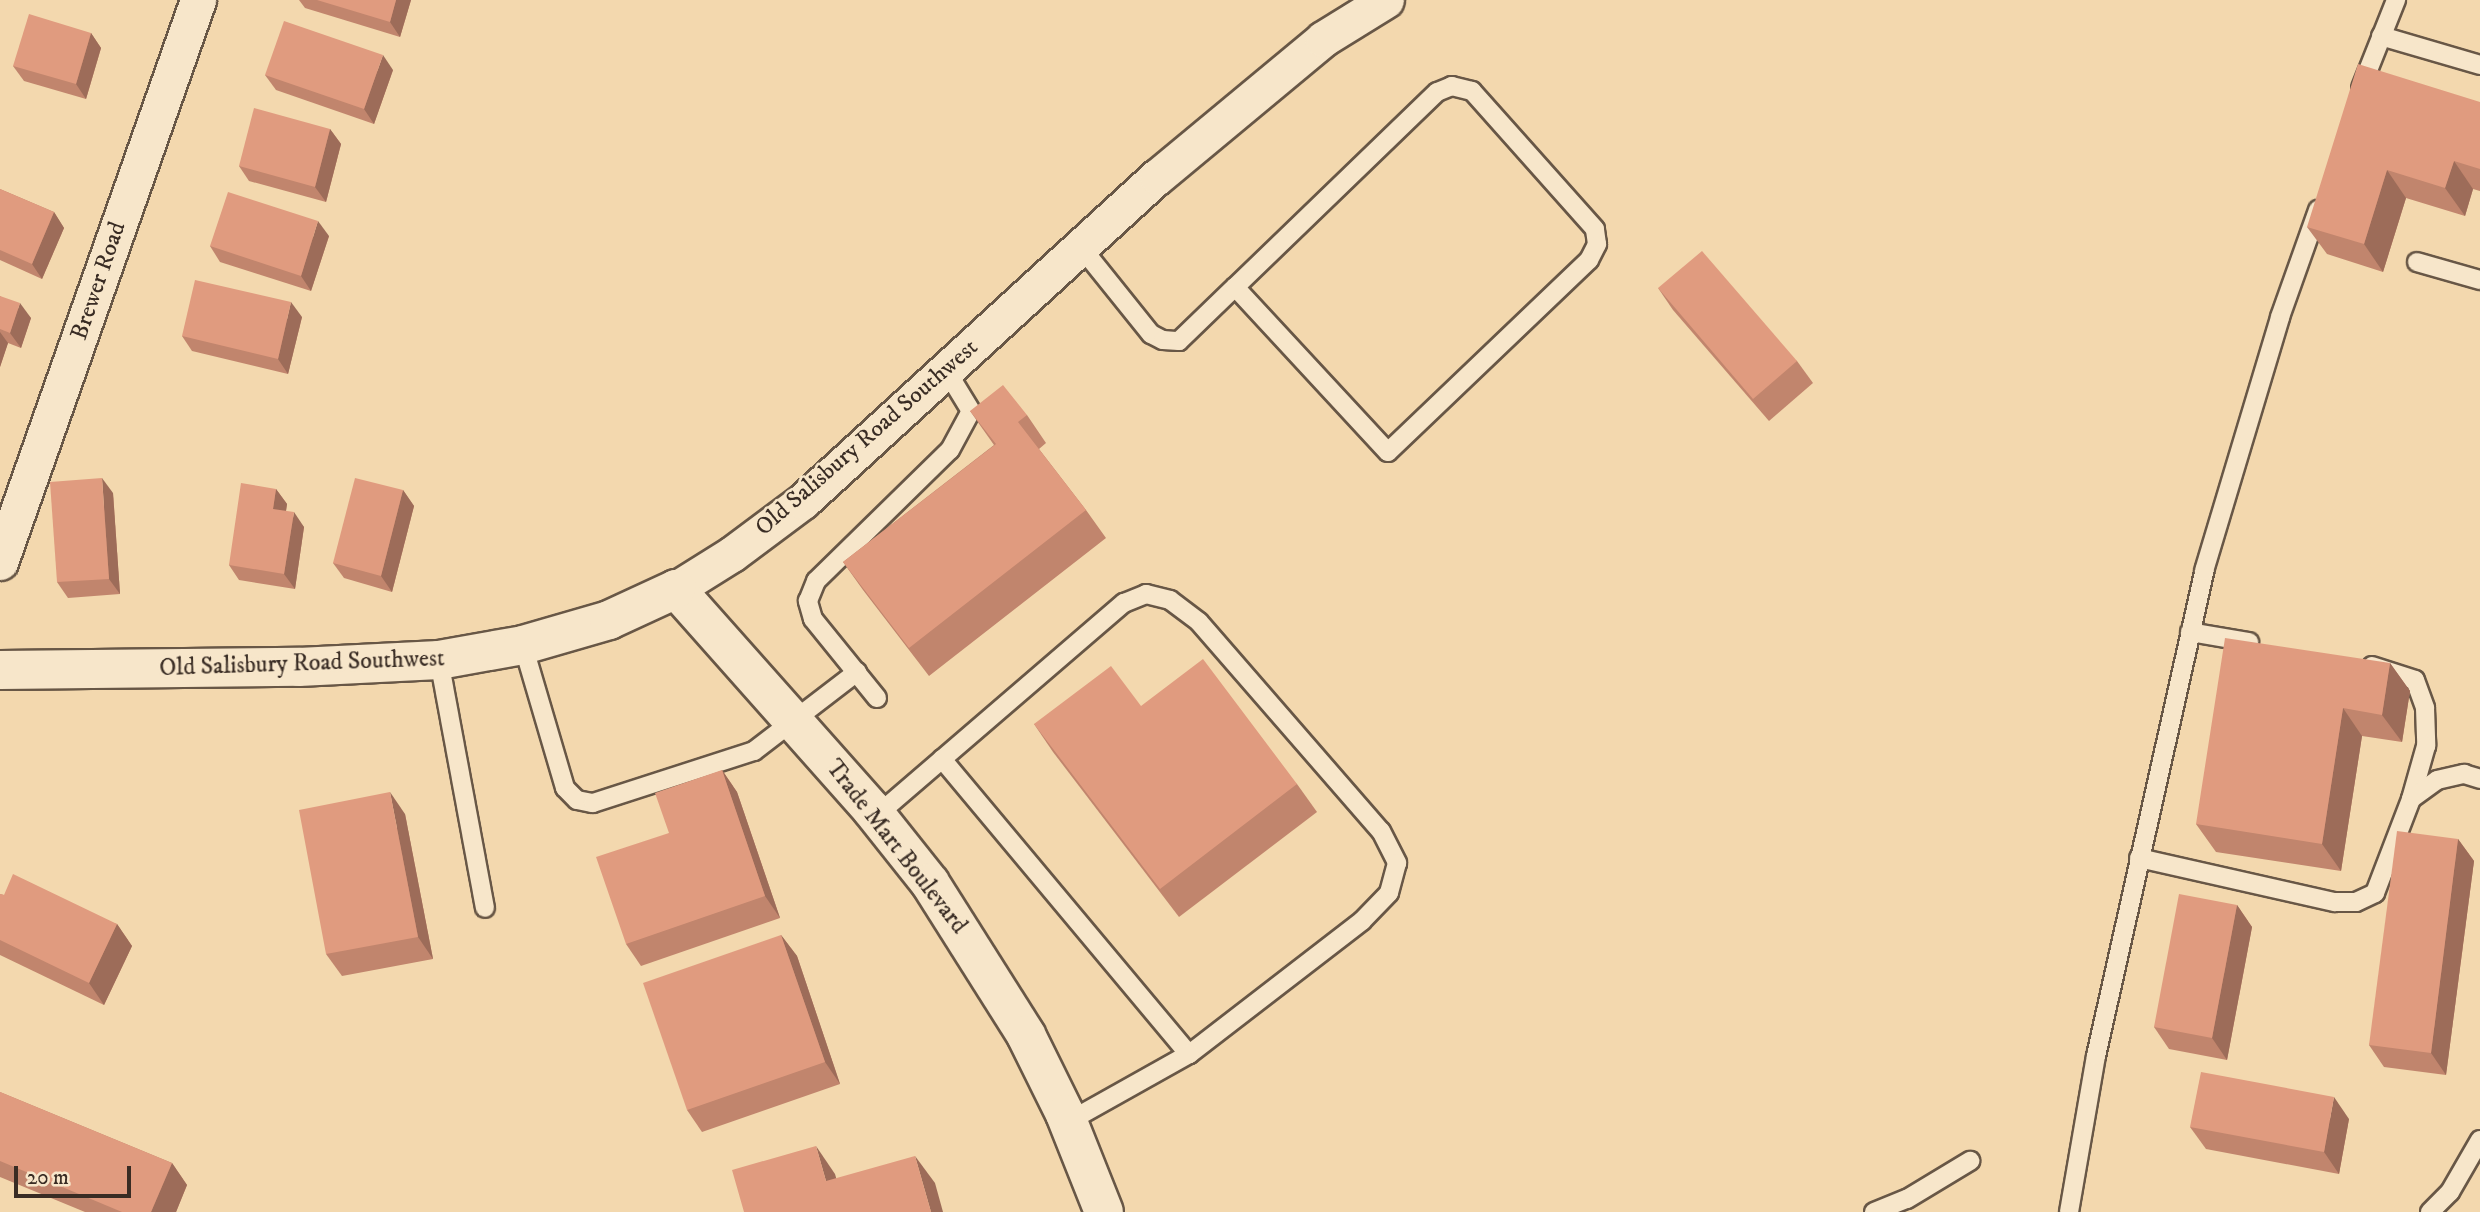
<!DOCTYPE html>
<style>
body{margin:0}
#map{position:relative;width:2480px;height:1212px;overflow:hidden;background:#f3d8ae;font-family:"IM FELL DW Pica",serif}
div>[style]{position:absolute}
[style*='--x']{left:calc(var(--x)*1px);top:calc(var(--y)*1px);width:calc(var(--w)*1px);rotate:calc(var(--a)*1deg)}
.roads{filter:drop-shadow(2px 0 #685746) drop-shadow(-2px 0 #685746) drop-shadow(0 2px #685746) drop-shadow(0 -2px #685746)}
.service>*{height:18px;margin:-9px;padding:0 9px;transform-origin:9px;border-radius:9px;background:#f7e6ca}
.minor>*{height:35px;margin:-17.5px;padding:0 17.5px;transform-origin:17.5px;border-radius:17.5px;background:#f7e6ca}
.tertiary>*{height:38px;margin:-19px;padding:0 19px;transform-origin:19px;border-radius:19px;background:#f7e6ca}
.secondary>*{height:38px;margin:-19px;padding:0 19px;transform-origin:19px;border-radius:19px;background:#f7e6ca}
.wall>*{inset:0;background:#c1856d}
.shaded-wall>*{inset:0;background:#9d6c59}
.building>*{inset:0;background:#e09b7f}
span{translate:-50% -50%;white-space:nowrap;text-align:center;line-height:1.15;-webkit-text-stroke:5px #f7e6ca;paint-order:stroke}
.street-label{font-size:24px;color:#392c24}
.scale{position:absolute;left:14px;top:1166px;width:117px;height:32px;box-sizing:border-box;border:4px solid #392c24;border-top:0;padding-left:9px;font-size:21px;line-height:24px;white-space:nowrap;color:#392c24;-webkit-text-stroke:5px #f7e6ca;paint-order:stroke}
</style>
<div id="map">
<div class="roads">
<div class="service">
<div style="--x:2381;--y:36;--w:103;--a:16.3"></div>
<div style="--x:2361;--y:88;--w:95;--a:-68.3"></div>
<div style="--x:1081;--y:247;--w:112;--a:51.2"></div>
<div style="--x:1151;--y:334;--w:13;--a:27"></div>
<div style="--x:1163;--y:340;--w:16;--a:4"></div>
<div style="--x:1179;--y:341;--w:78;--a:-44"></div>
<div style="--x:1235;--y:287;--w:225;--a:47.2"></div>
<div style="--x:1388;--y:452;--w:278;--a:-43.7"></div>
<div style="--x:1589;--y:260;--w:18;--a:-63"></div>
<div style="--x:1597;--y:244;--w:15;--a:-98"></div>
<div style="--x:1595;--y:229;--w:185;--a:-131.7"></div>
<div style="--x:1472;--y:91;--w:21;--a:-166"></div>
<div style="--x:1452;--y:86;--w:16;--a:158"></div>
<div style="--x:1437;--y:92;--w:281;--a:136"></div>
<div style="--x:2417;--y:262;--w:66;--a:15.9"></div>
<div style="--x:2190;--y:632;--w:60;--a:9.6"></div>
<div style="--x:523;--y:645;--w:149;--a:73.6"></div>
<div style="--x:565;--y:788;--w:17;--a:45"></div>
<div style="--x:577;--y:800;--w:16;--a:11"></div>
<div style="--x:593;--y:803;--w:169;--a:-17.9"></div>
<div style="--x:754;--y:751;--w:130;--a:-37.5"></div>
<div style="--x:439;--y:660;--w:252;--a:79.5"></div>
<div style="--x:2372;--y:666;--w:45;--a:18"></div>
<div style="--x:2415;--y:680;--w:30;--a:70"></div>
<div style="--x:2425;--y:708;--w:38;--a:88"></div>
<div style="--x:2426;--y:746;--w:55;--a:105.8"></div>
<div style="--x:877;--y:698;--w:102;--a:-129"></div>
<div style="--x:813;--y:619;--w:19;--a:-106"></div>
<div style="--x:808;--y:601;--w:22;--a:-68"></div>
<div style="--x:816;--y:581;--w:187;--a:-44.4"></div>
<div style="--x:950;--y:450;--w:44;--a:-61.7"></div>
<div style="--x:971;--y:411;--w:48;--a:-121.4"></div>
<div style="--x:942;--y:759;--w:385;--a:50.1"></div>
<div style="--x:876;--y:816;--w:327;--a:-40.7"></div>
<div style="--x:1124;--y:603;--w:24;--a:-22"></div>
<div style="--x:1146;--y:594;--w:25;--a:14"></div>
<div style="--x:1170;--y:600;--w:36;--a:37"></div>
<div style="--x:1199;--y:622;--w:277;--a:49"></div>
<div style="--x:1381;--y:831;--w:36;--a:63"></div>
<div style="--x:1397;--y:863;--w:31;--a:105"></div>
<div style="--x:1389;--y:893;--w:39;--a:134"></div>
<div style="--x:1362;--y:921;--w:218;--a:142.4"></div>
<div style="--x:1189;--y:1054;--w:139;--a:150.7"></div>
<div style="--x:2139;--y:858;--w:201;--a:12.7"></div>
<div style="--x:2335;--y:902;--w:21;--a:0"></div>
<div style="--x:2356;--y:902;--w:21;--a:-25"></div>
<div style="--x:2375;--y:893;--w:101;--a:-69"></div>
<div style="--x:2411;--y:799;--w:32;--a:-36"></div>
<div style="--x:2437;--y:780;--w:28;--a:-13"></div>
<div style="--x:2464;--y:774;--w:17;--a:17"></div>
<div style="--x:1874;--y:1212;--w:35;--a:-22"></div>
<div style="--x:1907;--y:1199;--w:74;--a:-31.1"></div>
<div style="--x:2069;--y:1212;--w:158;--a:-80.2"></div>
<div style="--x:2096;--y:1056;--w:497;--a:-77.4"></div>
<div style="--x:2204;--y:571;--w:265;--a:-73.3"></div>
<div style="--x:2280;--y:317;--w:114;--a:-70.4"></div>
<div style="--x:2430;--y:1212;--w:28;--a:-45"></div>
<div style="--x:2450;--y:1192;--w:60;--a:-60"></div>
</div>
<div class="minor">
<div style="--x:0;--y:562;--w:596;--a:-70.59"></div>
<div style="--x:676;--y:589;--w:66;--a:-32"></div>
<div style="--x:732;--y:554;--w:89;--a:-36.7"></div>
<div style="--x:803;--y:501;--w:480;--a:-42.5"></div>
<div style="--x:1157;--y:177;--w:216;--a:-39.7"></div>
<div style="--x:1323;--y:39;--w:74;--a:-31.8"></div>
</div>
<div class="tertiary">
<div style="--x:676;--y:589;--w:295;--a:48.4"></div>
<div style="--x:872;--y:810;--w:93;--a:51.5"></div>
<div style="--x:930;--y:883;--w:180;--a:57.7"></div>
<div style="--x:1026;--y:1035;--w:88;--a:63.7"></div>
<div style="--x:1065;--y:1114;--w:105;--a:68.3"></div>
</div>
<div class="secondary">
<div style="--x:0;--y:670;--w:299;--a:-0.6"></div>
<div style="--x:299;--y:667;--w:140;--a:-2.9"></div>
<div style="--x:439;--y:660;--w:85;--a:-10.1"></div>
<div style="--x:523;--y:645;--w:90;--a:-16.2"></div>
<div style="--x:609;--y:620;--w:74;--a:-24.8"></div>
</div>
</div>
<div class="wall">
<div style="clip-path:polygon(299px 0,411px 0,400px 37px,305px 8px)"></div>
<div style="clip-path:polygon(91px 33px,101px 48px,86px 99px,24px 81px,13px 66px)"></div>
<div style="clip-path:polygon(393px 70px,374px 124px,276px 90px,265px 75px)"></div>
<div style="clip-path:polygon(2480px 102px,2480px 191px,2473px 189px,2465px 216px,2406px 198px,2383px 272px,2327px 254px,2307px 227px)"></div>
<div style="clip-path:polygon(330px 129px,341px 144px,326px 202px,249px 181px,239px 166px)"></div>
<div style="clip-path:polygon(0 189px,54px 212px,64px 228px,42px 279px,0 260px)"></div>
<div style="clip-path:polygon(329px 236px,311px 291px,220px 262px,210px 246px)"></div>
<div style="clip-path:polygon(1658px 288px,1797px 361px,1813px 383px,1769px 421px,1673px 310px)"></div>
<div style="clip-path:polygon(0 296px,31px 318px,21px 348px,8px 343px,0 367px)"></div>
<div style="clip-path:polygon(302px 317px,288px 374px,192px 351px,182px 336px)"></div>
<div style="clip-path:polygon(970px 411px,1027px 415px,1046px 443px,1039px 449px,1086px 510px,1106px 538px,929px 676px,863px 590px,843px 562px,994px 445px)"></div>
<div style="clip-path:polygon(276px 489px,287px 504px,286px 511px,304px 527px,295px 589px,239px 580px,229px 565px)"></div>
<div style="clip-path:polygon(403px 490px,414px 506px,392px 592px,344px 578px,333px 563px)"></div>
<div style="clip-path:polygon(113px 493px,120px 594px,68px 598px,57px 582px)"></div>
<div style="clip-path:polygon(2390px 663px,2410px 691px,2402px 742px,2362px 736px,2341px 871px,2216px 852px,2196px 824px)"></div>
<div style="clip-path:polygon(1141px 706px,1297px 784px,1317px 812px,1179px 917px,1053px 752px,1034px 724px)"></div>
<div style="clip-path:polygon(722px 770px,737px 792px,780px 918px,641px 966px,626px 944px,669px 833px)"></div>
<div style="clip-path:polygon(405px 814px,433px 959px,342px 976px,326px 954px)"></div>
<div style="clip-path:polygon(2458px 839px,2474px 861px,2446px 1075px,2384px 1067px,2369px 1045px)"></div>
<div style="clip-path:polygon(0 894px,117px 924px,132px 946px,104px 1005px,0 955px)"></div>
<div style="clip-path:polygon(2237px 905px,2252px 927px,2227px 1060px,2169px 1049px,2154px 1027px)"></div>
<div style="clip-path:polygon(781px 935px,797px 956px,840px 1084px,702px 1132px,687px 1110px)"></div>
<div style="clip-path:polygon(0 1092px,172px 1163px,187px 1185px,176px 1212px,85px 1212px,0 1177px)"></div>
<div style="clip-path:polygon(2349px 1119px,2339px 1174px,2206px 1149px,2190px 1127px)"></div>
</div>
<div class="shaded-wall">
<div style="clip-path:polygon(396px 0,411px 0,400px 37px,390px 22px)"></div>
<div style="clip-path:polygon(91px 33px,101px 48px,86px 99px,76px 84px)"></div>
<div style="clip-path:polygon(383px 55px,393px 70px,374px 124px,364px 109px)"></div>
<div style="clip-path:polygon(330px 129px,341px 144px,326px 202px,315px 187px)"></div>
<div style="clip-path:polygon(2454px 161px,2473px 189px,2465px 216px,2445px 188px)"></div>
<div style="clip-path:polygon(2387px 170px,2406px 198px,2383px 272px,2364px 244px)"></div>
<div style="clip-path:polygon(54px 212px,64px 228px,42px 279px,32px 264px)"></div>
<div style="clip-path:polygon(318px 221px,329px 236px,311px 291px,301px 276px)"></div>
<div style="clip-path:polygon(291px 302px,302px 317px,288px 374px,278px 359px)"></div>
<div style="clip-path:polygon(20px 303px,31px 318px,21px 348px,10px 333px)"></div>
<div style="clip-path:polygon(0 332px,8px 343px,0 367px)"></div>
<div style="clip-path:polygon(102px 478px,113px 493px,120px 594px,109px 579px)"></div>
<div style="clip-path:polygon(276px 489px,287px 504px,284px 524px,273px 509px)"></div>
<div style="clip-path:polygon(403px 490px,414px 506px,392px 592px,381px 576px)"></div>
<div style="clip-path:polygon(294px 512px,304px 527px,295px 589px,284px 574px)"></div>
<div style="clip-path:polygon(2390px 663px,2410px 691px,2402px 742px,2382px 715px)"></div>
<div style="clip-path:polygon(2343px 708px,2362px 736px,2341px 871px,2322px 844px)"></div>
<div style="clip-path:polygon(722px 770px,737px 792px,780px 918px,765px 896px)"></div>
<div style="clip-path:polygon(390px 792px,405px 814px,433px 959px,418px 937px)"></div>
<div style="clip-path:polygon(2458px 839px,2474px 861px,2446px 1075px,2431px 1053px)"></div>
<div style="clip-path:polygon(2237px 905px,2252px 927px,2227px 1060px,2212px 1038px)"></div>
<div style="clip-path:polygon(117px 924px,132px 946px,104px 1005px,89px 983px)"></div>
<div style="clip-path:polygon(781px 935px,797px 956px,840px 1084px,825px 1062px)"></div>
<div style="clip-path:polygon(2334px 1097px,2349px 1119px,2339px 1174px,2324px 1152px)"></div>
<div style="clip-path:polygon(816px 1146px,835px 1174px,845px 1209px,826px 1181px)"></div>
<div style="clip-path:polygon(915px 1156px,935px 1183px,943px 1212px,931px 1212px)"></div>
<div style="clip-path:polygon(172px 1163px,187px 1185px,176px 1212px,151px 1212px)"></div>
</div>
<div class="building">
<div style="clip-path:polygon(317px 0,396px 0,390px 22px)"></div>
<div style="clip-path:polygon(29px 14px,91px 33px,76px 84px,13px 66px)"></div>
<div style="clip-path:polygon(284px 21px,383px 55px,364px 109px,265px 75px)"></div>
<div style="clip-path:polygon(2358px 64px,2480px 102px,2480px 169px,2454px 161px,2445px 188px,2387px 170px,2364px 244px,2307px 227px)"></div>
<div style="clip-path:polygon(254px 108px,330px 129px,315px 187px,239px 166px)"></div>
<div style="clip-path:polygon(0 189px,54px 212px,32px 264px,0 250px)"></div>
<div style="clip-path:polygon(228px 192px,318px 221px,301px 276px,210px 246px)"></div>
<div style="clip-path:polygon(1702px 251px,1797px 361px,1753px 399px,1658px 288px)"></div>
<div style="clip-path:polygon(195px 280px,291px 302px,278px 359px,182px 336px)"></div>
<div style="clip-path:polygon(0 296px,20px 303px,10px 333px,0 329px)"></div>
<div style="clip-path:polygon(1003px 385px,1027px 415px,1018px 422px,1086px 510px,909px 648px,843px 562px,996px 444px,970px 411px)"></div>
<div style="clip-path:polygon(102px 478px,109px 579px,57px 582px,50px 482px)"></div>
<div style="clip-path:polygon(355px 478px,403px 490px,381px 576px,333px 563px)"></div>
<div style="clip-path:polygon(241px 483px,276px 489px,273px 509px,294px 512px,284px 574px,229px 565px)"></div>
<div style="clip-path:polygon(2225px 638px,2390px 663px,2382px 715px,2343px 708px,2322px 844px,2196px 824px)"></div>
<div style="clip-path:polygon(1203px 659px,1297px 784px,1160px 889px,1034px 724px,1111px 666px,1141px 706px)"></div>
<div style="clip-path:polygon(722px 770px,765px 896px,626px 944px,596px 857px,669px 833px,655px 793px)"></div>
<div style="clip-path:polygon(390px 792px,418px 937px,326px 954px,299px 810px)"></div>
<div style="clip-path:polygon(2397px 831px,2458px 839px,2431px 1053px,2369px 1045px)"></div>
<div style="clip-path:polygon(13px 874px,117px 924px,89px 983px,0 940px,0 894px,4px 895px)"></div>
<div style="clip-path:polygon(2179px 894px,2237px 905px,2212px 1038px,2154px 1027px)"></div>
<div style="clip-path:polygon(781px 935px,825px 1062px,687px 1110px,643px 983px)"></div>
<div style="clip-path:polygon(2201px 1072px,2334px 1097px,2324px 1152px,2190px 1127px)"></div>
<div style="clip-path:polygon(0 1092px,172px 1163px,151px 1212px,122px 1212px,0 1161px)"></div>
<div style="clip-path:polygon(816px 1146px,826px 1181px,915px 1156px,931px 1212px,744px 1212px,732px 1170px)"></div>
</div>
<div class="street-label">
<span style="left:99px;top:281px;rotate:-71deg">Brewer Road</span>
<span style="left:867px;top:438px;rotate:-41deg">Old Salisbury Road Southwest</span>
<span style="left:302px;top:664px;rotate:-2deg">Old Salisbury Road Southwest</span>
<span style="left:896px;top:847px;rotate:52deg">Trade Mart Boulevard</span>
</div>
<div class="scale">20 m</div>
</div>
